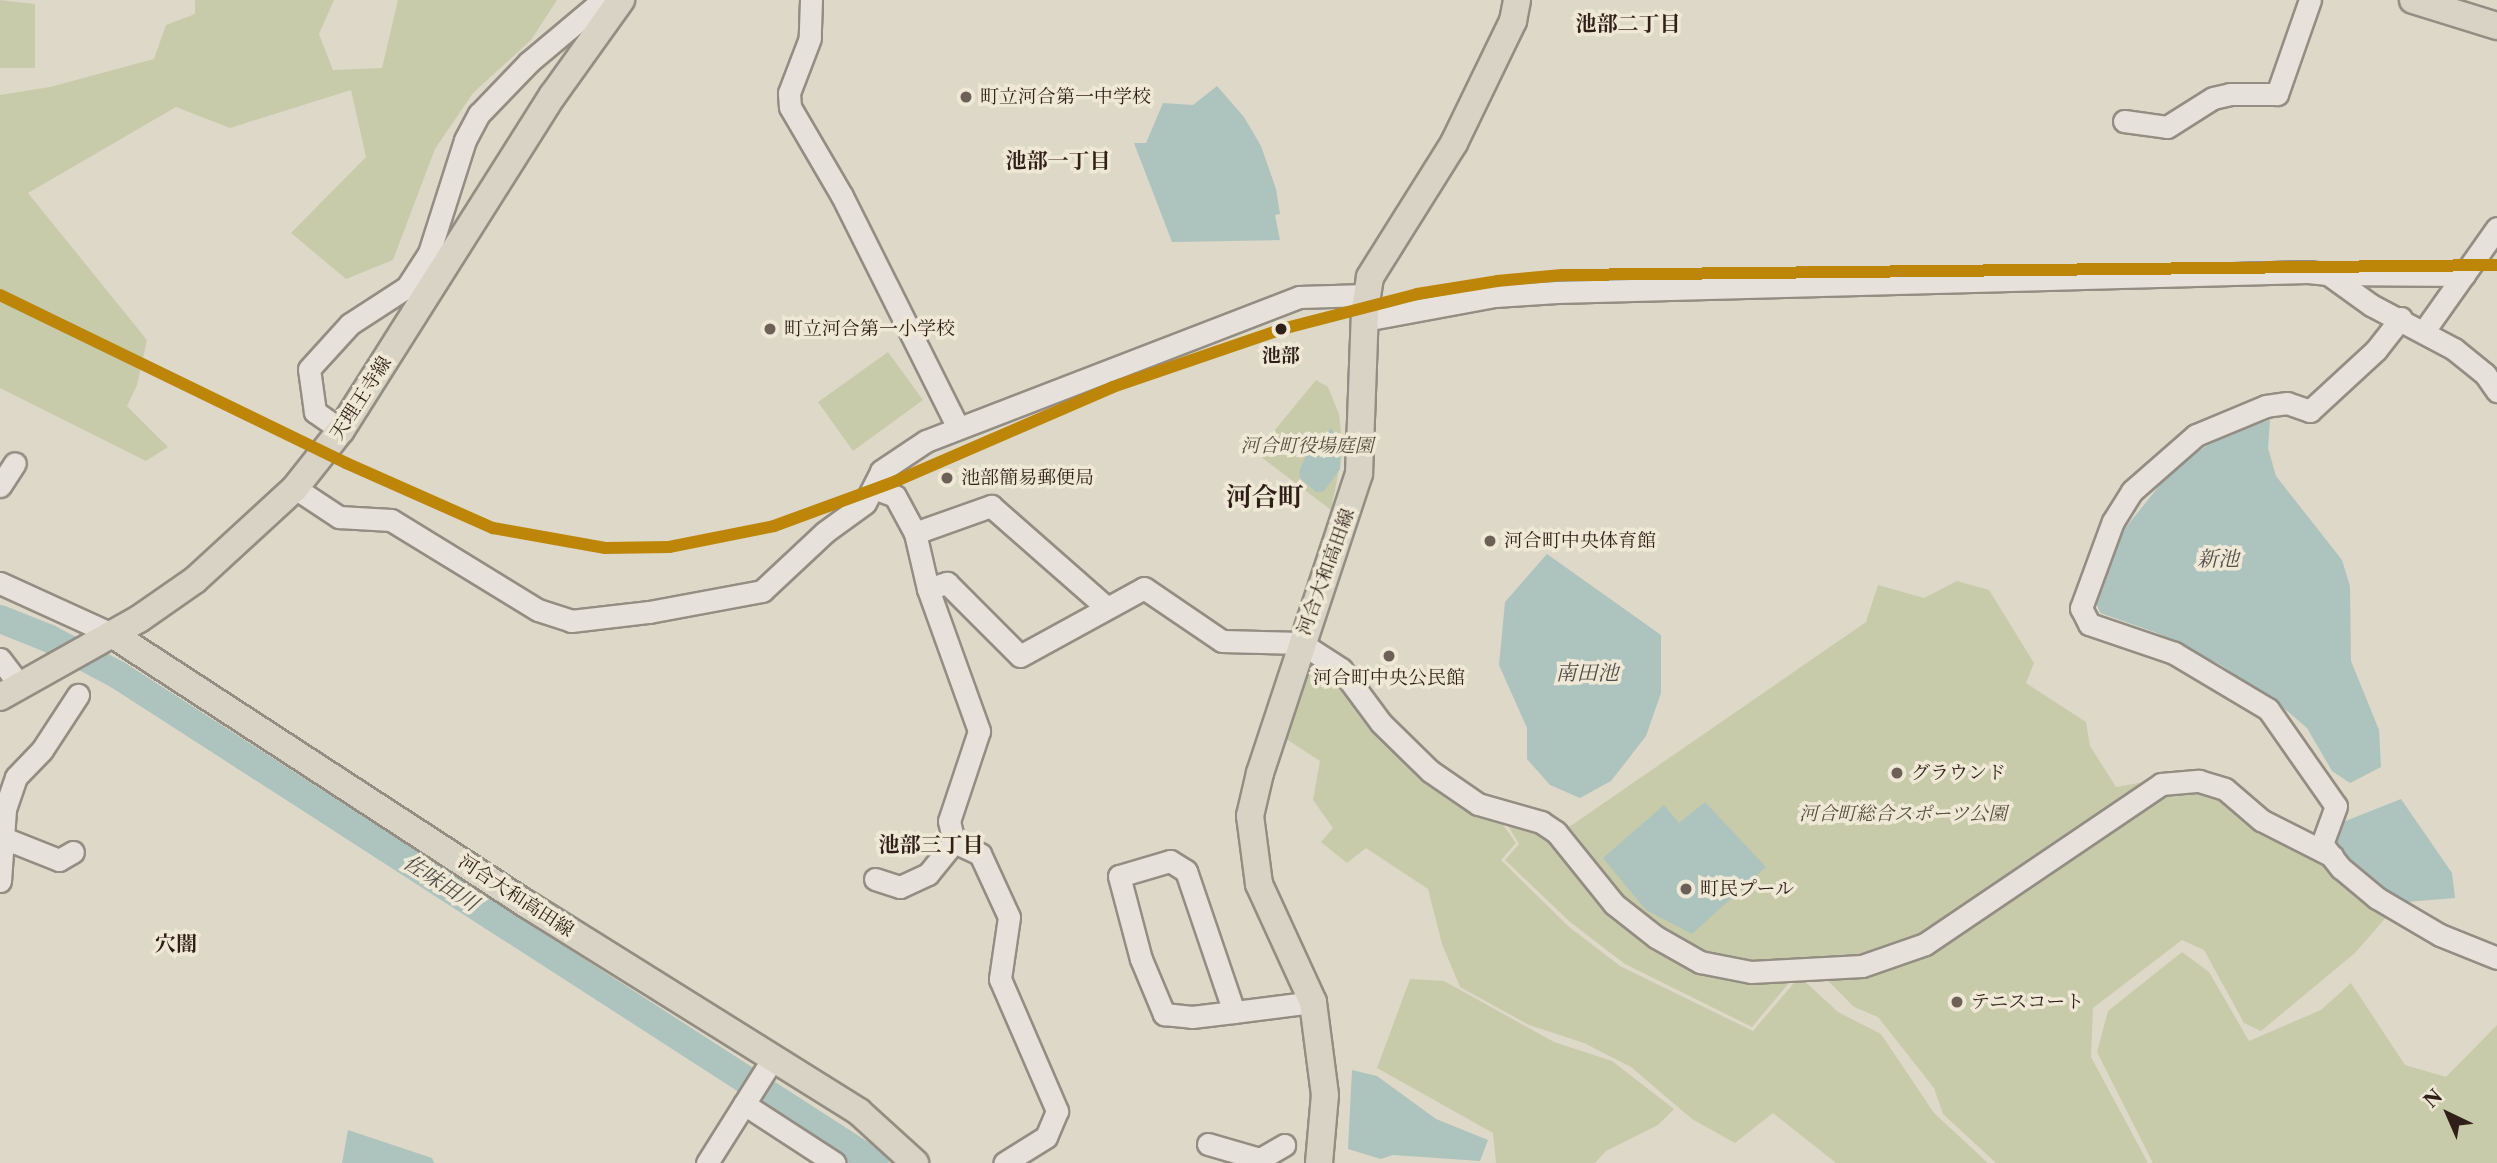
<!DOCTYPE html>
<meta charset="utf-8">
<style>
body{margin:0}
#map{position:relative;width:2497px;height:1163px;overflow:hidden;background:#ded8c8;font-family:"Libre Caslon Text","Noto Serif JP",serif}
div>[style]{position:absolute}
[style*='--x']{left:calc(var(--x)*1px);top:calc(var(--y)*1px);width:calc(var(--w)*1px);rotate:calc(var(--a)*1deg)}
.green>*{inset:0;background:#c8cbaa}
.water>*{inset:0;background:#adc3be}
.river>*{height:28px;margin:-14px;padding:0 14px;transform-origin:14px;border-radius:14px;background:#adc3be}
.roads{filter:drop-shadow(2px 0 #938d83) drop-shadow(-2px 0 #938d83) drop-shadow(0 2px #938d83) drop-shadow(0 -2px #938d83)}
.minor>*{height:21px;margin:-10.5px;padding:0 10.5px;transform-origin:10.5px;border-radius:10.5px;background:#e6e2db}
.major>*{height:26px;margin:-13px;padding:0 13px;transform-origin:13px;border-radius:13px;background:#d9d3c6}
.rail-1>*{height:12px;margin:-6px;padding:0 6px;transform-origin:6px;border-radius:6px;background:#bd8609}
.dots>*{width:19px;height:19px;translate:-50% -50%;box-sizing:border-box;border:4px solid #efe8d6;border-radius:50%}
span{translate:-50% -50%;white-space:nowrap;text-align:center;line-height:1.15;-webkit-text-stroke:7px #efe8d6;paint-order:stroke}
.poi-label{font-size:19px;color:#301f18}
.left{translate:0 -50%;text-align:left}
.stop-label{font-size:19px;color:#301f18;font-weight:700}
.street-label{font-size:19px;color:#301f18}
.park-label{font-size:19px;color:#584f3d;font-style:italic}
.neighbourhood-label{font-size:21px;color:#301f18;font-weight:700}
.water-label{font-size:21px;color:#4f4e48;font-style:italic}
.district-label{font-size:26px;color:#301f18;font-weight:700}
.north{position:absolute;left:2413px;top:1079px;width:70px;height:70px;-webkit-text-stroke:5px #efe8d6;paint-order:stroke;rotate:316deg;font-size:19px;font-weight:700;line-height:28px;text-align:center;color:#301f18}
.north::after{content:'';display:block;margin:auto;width:24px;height:32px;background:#301f18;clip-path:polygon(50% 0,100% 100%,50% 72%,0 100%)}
</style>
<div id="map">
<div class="green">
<div style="clip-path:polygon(0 0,35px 4px,35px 68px,0 68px)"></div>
<div style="clip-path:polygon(195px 0,334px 0,319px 34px,333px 70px,382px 68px,398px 0,557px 0,531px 40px,473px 93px,435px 149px,393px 260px,346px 279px,291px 233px,366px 157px,351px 90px,230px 128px,176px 107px,28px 193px,147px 340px,137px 385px,127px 406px,168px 447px,146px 461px,0 388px,0 95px,50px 87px,154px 59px,166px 25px,195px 14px)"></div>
<div style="clip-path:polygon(888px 352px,923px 400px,853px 451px,818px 402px)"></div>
<div style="clip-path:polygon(1316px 380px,1328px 387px,1339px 414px,1343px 450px,1331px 510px,1256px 453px)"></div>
<div style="clip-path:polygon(1957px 581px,1989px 590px,2034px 663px,2026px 683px,2086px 722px,2090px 746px,2116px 787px,2207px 771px,2229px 779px,2258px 810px,2306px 835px,2314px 833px,2322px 861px,2389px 914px,2355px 953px,2261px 1031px,2244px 1023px,2204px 950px,2182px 940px,2093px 1008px,2091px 1057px,2148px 1163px,1996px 1163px,1943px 1114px,1934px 1088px,1878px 1017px,1854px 1007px,1822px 975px,1800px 977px,1838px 1012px,1881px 1034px,1934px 1113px,1988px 1163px,1836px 1163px,1773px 1113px,1735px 1143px,1692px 1119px,1631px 1067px,1584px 1043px,1529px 1025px,1460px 987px,1442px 944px,1428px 889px,1366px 848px,1347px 863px,1321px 842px,1333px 828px,1313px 800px,1320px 761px,1280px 735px,1298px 677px,1311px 666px,1328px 667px,1465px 807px,1501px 822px,1516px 843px,1501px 860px,1568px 926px,1620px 966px,1753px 1031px,1799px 977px,1794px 977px,1752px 1027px,1625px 964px,1570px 922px,1505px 860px,1519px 844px,1506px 822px,1548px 832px,1572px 825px,1866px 622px,1878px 585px,1924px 598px)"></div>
<div style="clip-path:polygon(2182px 952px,2209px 972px,2249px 1041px,2321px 1010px,2351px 983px,2405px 1065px,2446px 1077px,2497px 1025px,2497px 1163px,2153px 1163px,2097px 1052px,2108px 1011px)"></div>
<div style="clip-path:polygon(1410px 979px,1444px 981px,1554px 1042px,1612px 1061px,1674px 1109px,1658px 1125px,1606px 1151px,1595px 1163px,1496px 1163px,1493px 1133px,1377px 1068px)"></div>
</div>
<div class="water">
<div style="clip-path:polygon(1217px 86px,1244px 117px,1261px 146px,1276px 189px,1280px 214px,1275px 215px,1280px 240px,1172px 242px,1134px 143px,1146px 143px,1163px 103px,1193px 105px)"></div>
<div style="clip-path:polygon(2270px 420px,2268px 448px,2276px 476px,2342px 560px,2350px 586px,2351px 661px,2379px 730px,2381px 767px,2350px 783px,2332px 771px,2307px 728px,2280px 705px,2221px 665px,2157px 633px,2100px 613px,2095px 600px,2118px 537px,2168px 475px,2215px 439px)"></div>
<div style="clip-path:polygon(1331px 427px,1341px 448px,1340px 469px,1324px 491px,1316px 492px,1301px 479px,1299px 472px,1307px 452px,1323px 444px)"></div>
<div style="clip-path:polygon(1547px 554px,1661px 635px,1661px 693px,1646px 736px,1611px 781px,1580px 798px,1550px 785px,1527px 759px,1527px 728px,1499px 665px,1505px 602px)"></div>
<div style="clip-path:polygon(2401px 799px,2452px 873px,2455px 898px,2406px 902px,2341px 858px,2335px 841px,2343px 822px)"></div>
<div style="clip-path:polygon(1705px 802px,1766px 867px,1692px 934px,1646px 910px,1603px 858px,1664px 805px,1679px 823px)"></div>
<div style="clip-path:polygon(1352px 1070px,1377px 1076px,1436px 1119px,1488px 1140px,1480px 1161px,1393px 1155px,1381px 1159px,1348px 1149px)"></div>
<div style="clip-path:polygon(348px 1130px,432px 1158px,434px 1163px,342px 1163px)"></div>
</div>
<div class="river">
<div style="--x:0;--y:619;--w:52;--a:21.6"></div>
<div style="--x:48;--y:638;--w:79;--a:27.9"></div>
<div style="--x:118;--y:675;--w:901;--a:32.81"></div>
</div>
<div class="roads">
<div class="minor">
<div style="--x:811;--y:0;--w:38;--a:92"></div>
<div style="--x:810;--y:38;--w:59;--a:110.9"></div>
<div style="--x:789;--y:93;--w:14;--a:86"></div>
<div style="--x:790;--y:107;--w:103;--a:59.7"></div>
<div style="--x:842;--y:196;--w:259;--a:63.4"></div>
<div style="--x:2124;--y:121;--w:43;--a:7.9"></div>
<div style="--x:2167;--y:127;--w:54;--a:-32.2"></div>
<div style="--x:2213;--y:98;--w:17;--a:-13"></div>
<div style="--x:2230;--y:94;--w:47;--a:0"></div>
<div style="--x:2277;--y:94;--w:100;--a:-70.7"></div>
<div style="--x:2328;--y:274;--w:136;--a:0.4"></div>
<div style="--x:2401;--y:318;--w:41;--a:128"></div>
<div style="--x:2376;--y:350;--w:90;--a:137.3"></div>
<div style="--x:2310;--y:411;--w:24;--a:-161"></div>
<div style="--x:2287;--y:403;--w:21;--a:172"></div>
<div style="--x:2266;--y:406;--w:76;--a:157.5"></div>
<div style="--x:2196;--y:435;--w:85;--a:138.8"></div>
<div style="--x:2132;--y:491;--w:36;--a:122"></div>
<div style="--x:2113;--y:521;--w:93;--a:110.2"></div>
<div style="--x:2081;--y:608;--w:18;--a:63"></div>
<div style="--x:2089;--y:624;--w:90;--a:18.8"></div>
<div style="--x:2174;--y:653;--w:109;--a:30.8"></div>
<div style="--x:2268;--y:709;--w:118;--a:55"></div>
<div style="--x:2336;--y:806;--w:40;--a:110.2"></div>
<div style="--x:2322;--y:844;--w:31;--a:52"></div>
<div style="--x:2341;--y:868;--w:47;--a:39.8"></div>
<div style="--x:2377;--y:898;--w:73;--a:30.4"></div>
<div style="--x:2440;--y:935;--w:61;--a:22"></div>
<div style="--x:1365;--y:320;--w:132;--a:-10.5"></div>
<div style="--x:1495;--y:296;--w:62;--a:-3.7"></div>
<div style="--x:1557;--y:292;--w:751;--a:-1.53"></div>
<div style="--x:2308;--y:272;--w:20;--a:6"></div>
<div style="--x:2328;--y:274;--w:53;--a:35.8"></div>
<div style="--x:2371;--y:305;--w:94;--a:27.9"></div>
<div style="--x:2454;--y:349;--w:40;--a:39"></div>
<div style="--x:2485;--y:374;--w:21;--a:55"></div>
<div style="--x:2424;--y:331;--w:126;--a:-54.7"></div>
<div style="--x:341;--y:430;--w:32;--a:-145"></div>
<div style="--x:315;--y:412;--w:43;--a:-97.9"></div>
<div style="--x:309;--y:369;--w:61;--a:-47.7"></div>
<div style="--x:350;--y:324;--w:68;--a:-33"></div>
<div style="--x:407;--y:287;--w:40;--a:-57.1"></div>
<div style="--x:429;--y:253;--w:119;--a:-72.3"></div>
<div style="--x:465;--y:140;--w:30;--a:-62"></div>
<div style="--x:479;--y:114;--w:72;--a:-46.1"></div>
<div style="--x:529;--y:62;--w:97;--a:-40"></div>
<div style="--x:0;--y:486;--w:27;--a:-57"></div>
<div style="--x:295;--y:488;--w:53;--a:33.4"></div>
<div style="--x:339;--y:517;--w:52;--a:3.3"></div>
<div style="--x:391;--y:520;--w:172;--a:31.5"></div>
<div style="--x:538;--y:610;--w:35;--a:18"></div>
<div style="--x:571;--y:621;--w:79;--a:-6.6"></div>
<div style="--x:649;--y:612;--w:115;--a:-10.5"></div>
<div style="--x:762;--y:591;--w:86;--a:-43.1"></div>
<div style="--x:825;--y:532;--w:49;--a:-35.9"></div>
<div style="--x:865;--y:503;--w:36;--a:-63"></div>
<div style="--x:881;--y:471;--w:54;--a:-33.7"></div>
<div style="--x:926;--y:441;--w:400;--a:-21.1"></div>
<div style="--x:1299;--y:297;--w:67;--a:-1.7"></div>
<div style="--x:876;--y:489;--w:20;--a:20"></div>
<div style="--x:895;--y:496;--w:42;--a:61.6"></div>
<div style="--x:915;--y:533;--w:57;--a:76.9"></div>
<div style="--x:928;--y:589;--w:151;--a:70.2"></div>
<div style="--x:979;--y:731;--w:95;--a:108.4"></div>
<div style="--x:949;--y:821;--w:22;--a:77"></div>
<div style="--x:954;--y:842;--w:29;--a:25"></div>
<div style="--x:980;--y:854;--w:69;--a:65.3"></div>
<div style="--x:1009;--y:917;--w:63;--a:98.3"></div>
<div style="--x:1000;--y:979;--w:144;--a:66.6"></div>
<div style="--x:1057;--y:1111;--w:28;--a:113"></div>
<div style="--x:1046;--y:1137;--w:49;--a:148.2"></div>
<div style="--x:915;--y:533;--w:81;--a:-19.6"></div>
<div style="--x:991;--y:506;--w:154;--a:41.3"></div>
<div style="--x:0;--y:583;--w:123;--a:24.5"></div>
<div style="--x:928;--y:589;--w:20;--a:-18"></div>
<div style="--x:947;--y:583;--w:103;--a:45"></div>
<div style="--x:1020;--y:656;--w:141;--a:-28.7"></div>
<div style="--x:1144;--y:588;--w:94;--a:34.2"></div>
<div style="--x:1222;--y:641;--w:79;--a:1.5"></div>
<div style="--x:1301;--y:643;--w:48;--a:33"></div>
<div style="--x:1341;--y:669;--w:67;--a:53.5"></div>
<div style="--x:1381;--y:723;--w:69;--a:44.4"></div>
<div style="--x:1430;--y:771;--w:58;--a:34.5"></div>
<div style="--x:1478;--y:804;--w:66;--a:15.9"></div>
<div style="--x:1541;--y:822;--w:18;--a:34"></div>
<div style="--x:1556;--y:832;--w:92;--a:51.1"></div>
<div style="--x:1614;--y:904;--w:53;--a:38.2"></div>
<div style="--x:1656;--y:937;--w:51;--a:29.6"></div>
<div style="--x:1700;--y:962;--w:52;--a:11.1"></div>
<div style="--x:1751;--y:972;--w:111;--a:-3.1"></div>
<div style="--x:1862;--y:966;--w:67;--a:-19.2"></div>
<div style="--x:1925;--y:944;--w:285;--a:-34.1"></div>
<div style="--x:2161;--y:784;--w:38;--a:-5"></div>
<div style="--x:2199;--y:781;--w:27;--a:17"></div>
<div style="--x:2225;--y:789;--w:48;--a:40.7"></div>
<div style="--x:2261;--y:820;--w:80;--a:26.9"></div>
<div style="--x:0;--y:659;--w:34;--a:53"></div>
<div style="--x:6;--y:839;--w:57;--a:21.6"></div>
<div style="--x:59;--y:860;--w:16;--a:-30"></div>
<div style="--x:875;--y:879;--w:26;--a:18"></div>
<div style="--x:900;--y:887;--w:31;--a:-25"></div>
<div style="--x:928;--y:874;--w:41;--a:-50.9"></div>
<div style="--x:0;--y:881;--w:72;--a:-86"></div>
<div style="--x:5;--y:809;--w:34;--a:-71"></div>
<div style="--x:16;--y:777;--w:37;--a:-46"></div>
<div style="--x:42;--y:750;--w:66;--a:-56.8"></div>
<div style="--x:1234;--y:1012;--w:149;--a:-108.8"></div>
<div style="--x:1186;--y:871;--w:19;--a:-148"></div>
<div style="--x:1170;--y:861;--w:53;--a:163.6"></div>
<div style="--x:1119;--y:876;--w:86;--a:75.2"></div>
<div style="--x:1141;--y:959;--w:60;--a:67.3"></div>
<div style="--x:1164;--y:1014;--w:28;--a:6"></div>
<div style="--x:1192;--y:1017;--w:42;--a:-6.8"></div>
<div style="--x:1234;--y:1012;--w:80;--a:-7.2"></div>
<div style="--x:744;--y:1104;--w:108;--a:33"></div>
<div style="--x:1208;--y:1144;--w:54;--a:16.1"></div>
<div style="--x:1260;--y:1159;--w:4;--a:90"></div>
<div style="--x:1260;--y:1159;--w:28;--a:-30"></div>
<div style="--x:707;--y:1163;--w:124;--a:-57.8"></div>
</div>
<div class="major">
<div style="--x:2413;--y:0;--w:88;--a:17.2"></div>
<div style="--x:112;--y:634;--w:496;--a:33.1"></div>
<div style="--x:528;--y:905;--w:390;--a:32"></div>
<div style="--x:859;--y:1112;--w:76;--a:42.3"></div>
<div style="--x:0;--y:697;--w:159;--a:-29.3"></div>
<div style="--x:139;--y:619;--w:68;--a:-34.9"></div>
<div style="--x:195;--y:580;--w:136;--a:-42.6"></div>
<div style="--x:295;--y:488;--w:74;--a:-51.6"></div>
<div style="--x:341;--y:430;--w:396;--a:-57.7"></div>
<div style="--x:553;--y:95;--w:117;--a:-54.4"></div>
<div style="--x:1319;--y:1163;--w:68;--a:-85"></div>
<div style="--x:1325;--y:1095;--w:94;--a:-97.4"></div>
<div style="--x:1313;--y:1002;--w:130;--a:-114.6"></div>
<div style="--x:1259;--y:884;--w:69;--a:-97.5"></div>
<div style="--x:1250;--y:816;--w:44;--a:-76.9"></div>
<div style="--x:1260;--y:773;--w:315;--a:-71.7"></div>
<div style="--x:1359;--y:474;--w:165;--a:-87.9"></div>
<div style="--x:1365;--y:309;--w:32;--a:-81"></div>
<div style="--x:1370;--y:277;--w:158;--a:-57.9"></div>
<div style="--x:1454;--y:143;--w:136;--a:-64.2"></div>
<div style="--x:1513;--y:21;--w:21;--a:-79"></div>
</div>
</div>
<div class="rail-1">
<div style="--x:0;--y:295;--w:385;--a:25.9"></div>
<div style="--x:346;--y:463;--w:161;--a:23.9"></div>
<div style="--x:493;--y:528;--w:114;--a:10.1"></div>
<div style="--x:605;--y:548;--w:64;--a:-0.9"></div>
<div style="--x:669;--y:547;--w:107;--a:-11.3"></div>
<div style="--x:774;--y:526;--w:130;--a:-20.2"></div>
<div style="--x:896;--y:481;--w:236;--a:-23.4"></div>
<div style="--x:1113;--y:387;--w:179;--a:-18.9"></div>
<div style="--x:1282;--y:329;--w:139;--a:-14.5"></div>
<div style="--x:1417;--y:294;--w:81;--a:-9.2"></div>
<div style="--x:1497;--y:281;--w:65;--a:-5.3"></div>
<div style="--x:1562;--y:275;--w:935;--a:-0.61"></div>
</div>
<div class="dots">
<div style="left:966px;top:97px;background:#6d6056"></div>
<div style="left:770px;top:329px;background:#6d6056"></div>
<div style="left:1281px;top:329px;background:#301f18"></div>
<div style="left:947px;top:478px;background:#6d6056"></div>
<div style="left:1490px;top:541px;background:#6d6056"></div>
<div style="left:1389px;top:656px;background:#6d6056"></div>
<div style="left:1897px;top:773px;background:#6d6056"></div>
<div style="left:1686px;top:889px;background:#6d6056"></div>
<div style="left:1957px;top:1002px;background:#6d6056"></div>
</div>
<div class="poi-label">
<span class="left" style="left:980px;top:97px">町立河合第一中学校</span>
<span class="left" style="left:784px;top:329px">町立河合第一小学校</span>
<span class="left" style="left:961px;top:478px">池部簡易郵便局</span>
<span class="left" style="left:1504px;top:541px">河合町中央体育館</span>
<span style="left:1389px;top:678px">河合町中央公民館</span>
<span class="left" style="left:1911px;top:773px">グラウンド</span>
<span class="left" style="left:1700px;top:889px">町民プール</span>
<span class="left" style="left:1971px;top:1002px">テニスコート</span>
</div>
<div class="stop-label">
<span style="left:1281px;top:356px">池部</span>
</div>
<div class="street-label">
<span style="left:361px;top:398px;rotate:-57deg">天理王寺線</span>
<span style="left:1326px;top:572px;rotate:-70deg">河合大和高田線</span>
<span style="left:516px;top:896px;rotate:33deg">河合大和高田線</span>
</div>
<div class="park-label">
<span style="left:1307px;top:446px">河合町役場庭園</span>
<span style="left:1903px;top:814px">河合町総合スポーツ公園</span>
</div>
<div class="neighbourhood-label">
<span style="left:1628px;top:24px">池部二丁目</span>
<span style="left:1058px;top:161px">池部一丁目</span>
<span style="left:931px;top:845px">池部三丁目</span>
<span style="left:176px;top:944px">穴闇</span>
</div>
<div class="water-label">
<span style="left:2218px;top:559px">新池</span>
<span style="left:1587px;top:673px">南田池</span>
<span style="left:441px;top:883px;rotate:33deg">佐味田川</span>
</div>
<div class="district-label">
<span style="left:1265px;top:498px">河合町</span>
</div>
<div class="north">N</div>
</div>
